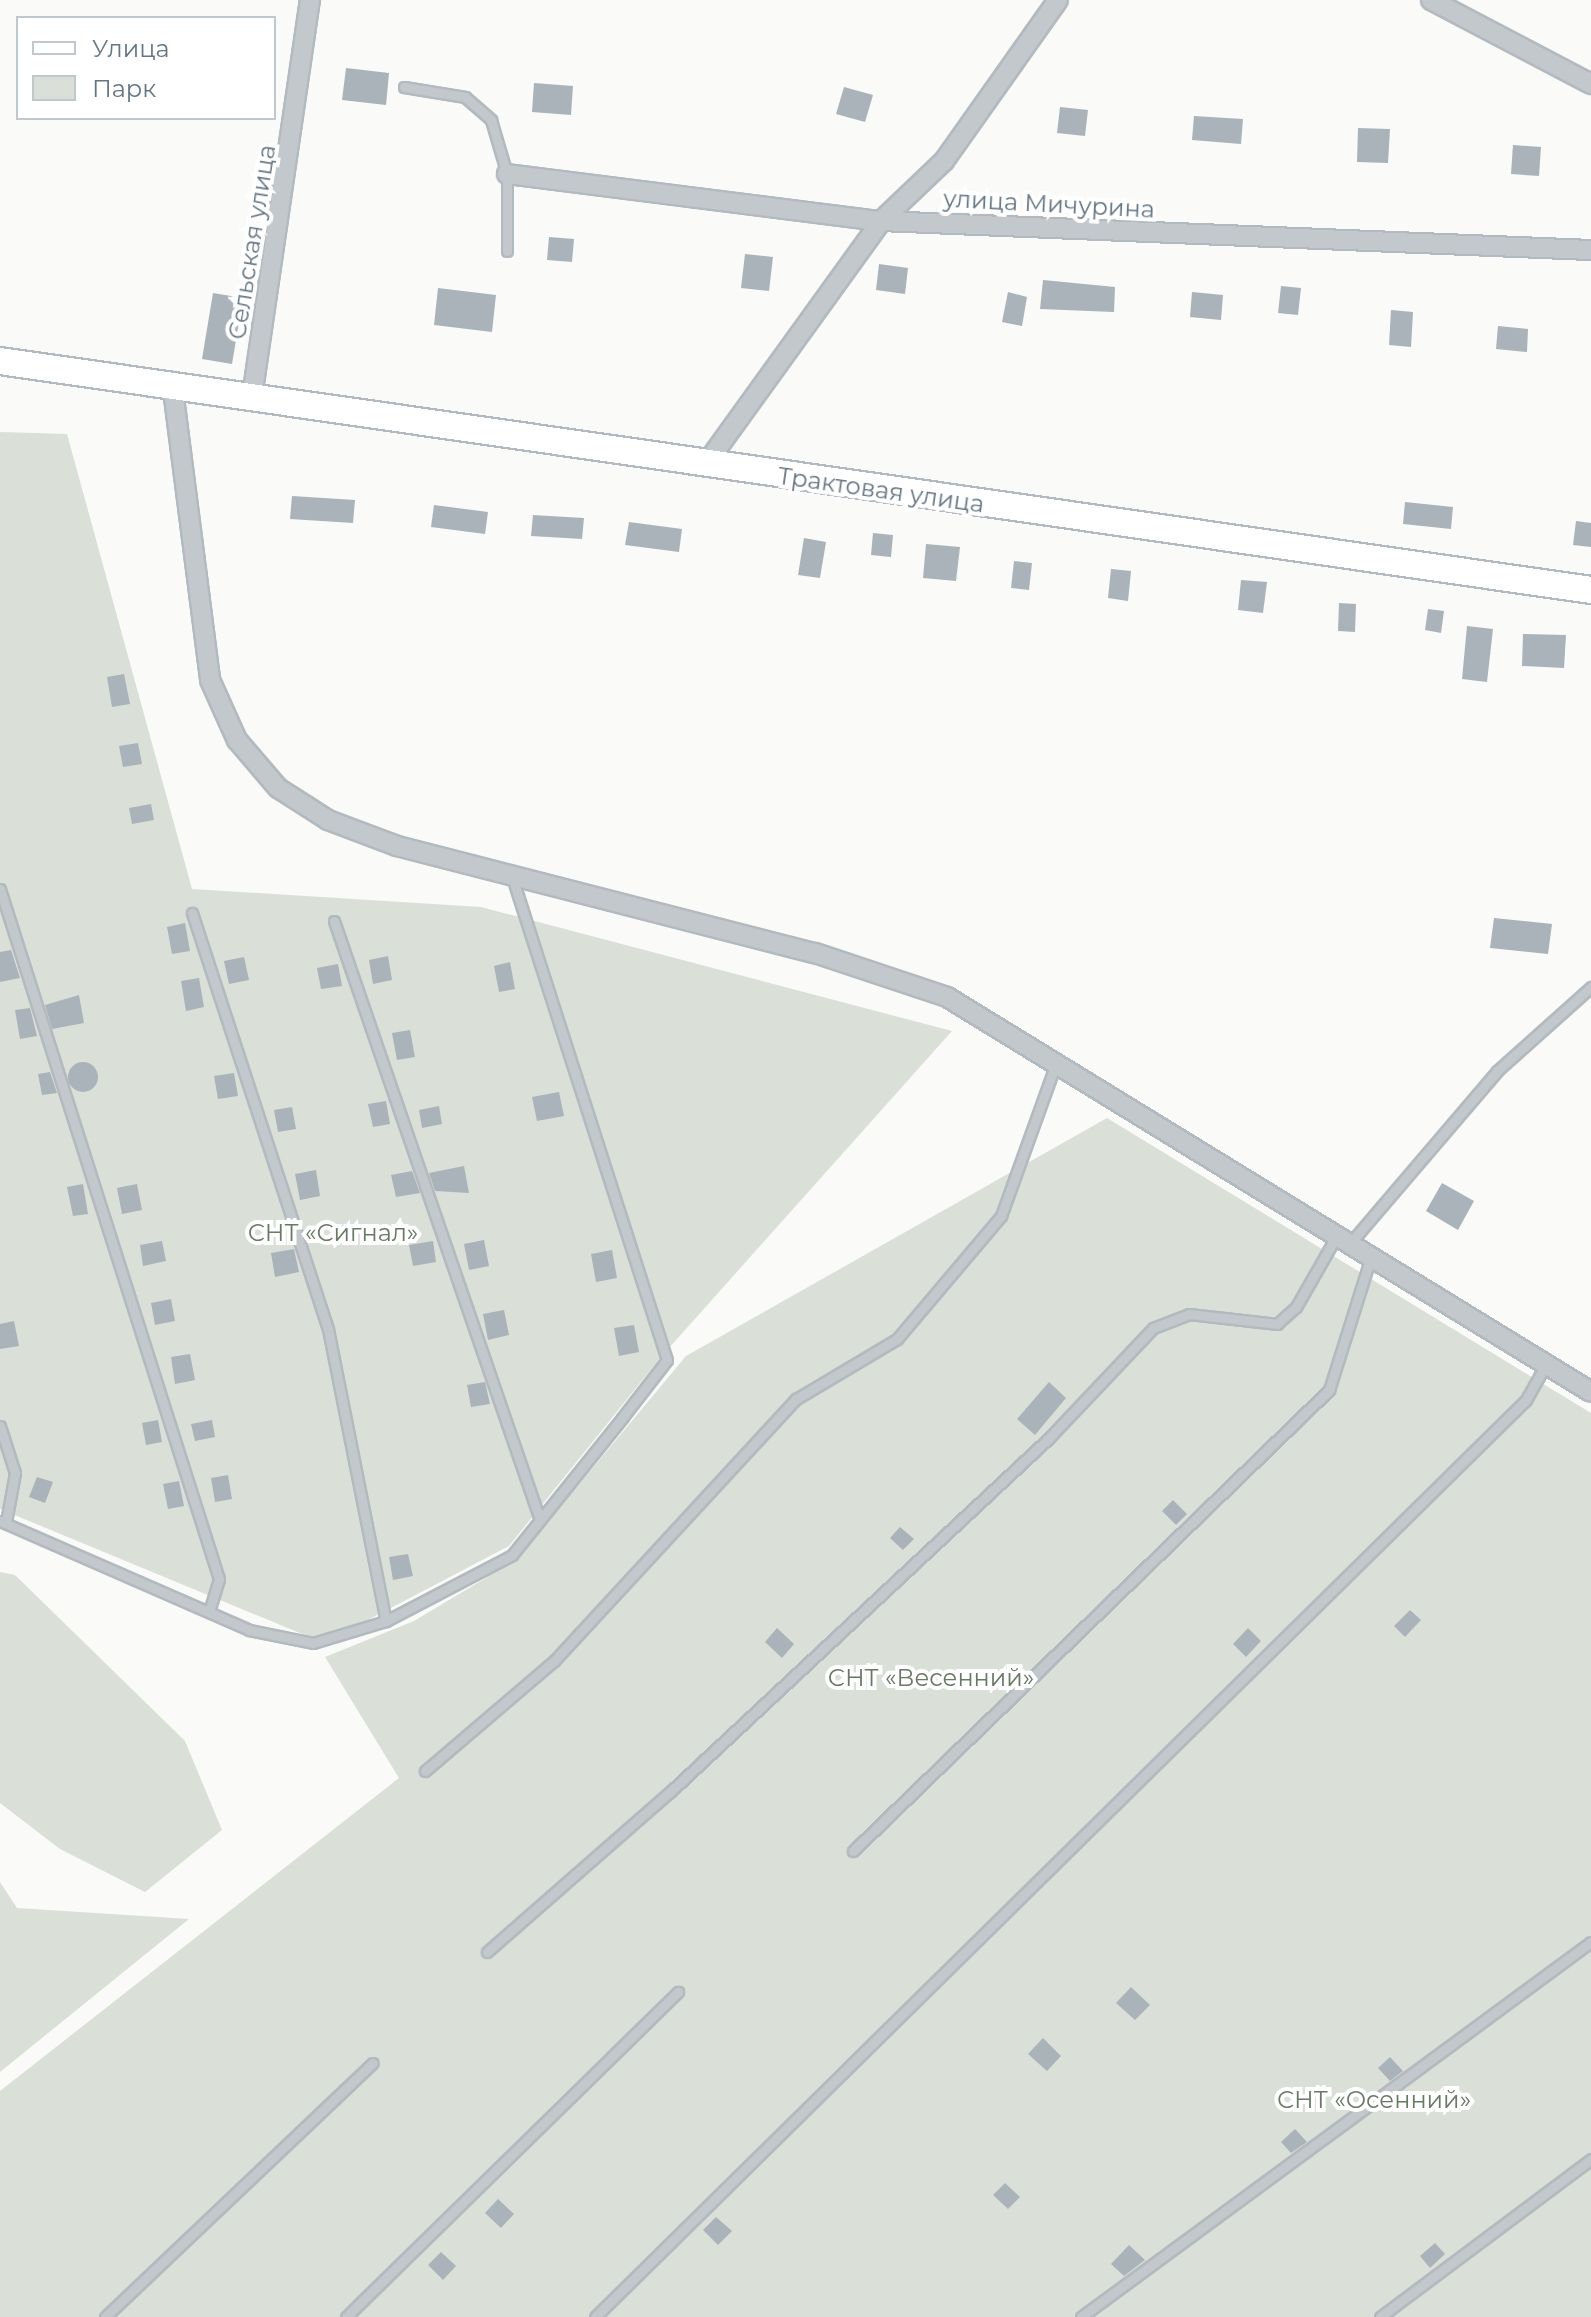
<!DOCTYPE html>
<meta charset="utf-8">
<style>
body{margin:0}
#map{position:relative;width:1591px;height:2317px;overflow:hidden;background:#fafaf8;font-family:Montserrat,sans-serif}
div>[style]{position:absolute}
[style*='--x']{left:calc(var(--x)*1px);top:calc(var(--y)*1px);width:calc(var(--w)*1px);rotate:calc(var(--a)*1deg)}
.green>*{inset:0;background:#dadfd7}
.building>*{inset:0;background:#aab3b9}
.round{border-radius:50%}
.roads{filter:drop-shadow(2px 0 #b3babf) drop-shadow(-2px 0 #b3babf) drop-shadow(0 2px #b3babf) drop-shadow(0 -2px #b3babf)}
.service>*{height:9px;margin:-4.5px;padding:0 4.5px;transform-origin:4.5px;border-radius:4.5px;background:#c3c8cc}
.minor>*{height:18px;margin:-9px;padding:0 9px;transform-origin:9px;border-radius:9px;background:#c3c8cc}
.secondary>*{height:26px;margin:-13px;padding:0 13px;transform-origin:13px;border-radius:13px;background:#fff}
span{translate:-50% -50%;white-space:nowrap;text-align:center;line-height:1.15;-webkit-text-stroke:8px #fff;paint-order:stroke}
.street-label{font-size:24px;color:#657683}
.park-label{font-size:24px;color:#687a64}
.legend{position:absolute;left:16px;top:16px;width:260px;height:104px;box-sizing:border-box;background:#fff;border:2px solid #c1c8cd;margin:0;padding:10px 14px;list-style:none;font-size:24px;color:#657683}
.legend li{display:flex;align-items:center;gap:16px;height:40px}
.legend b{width:40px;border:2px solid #c1c8cd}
</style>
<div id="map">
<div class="green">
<div style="clip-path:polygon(0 432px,67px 434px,192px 889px,481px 907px,952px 1031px,660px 1358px,509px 1546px,324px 1643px,0 1509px)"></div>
<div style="clip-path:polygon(1107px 1118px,1591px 1413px,1591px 2317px,0 2317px,0 2091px,399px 1778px,325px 1657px,414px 1621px,516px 1560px,686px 1356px)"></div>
<div style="clip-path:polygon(0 1572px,15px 1575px,185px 1741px,222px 1830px,145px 1892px,60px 1849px,0 1803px)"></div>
<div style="clip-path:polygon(0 1882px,17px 1908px,189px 1919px,0 2072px)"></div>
</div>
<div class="building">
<div style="clip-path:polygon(346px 68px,389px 73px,386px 105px,342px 100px)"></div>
<div style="clip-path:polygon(534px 83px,573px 86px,571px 115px,532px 112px)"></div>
<div style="clip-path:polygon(844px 87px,873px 95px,865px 122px,836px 114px)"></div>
<div style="clip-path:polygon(1060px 107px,1088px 110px,1085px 136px,1057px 133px)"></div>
<div style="clip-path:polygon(1194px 116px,1243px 119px,1241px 144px,1192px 140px)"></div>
<div style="clip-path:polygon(1358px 128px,1390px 129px,1388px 163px,1357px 162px)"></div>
<div style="clip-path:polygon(1513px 145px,1541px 147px,1539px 176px,1511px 174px)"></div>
<div style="clip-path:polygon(549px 237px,574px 239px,572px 262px,547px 260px)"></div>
<div style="clip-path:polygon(745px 254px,773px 257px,769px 291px,741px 288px)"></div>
<div style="clip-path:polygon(879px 264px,908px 268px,905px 294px,876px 290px)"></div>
<div style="clip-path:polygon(1043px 280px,1115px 287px,1114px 312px,1040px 309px)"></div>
<div style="clip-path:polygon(1281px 286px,1301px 288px,1298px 315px,1278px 313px)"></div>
<div style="clip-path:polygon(438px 288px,496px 295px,492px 332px,434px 325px)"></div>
<div style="clip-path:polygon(1008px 292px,1027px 297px,1022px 326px,1002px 322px)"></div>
<div style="clip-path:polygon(1192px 292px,1223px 295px,1221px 320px,1190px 317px)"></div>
<div style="clip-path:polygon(213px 293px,243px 298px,232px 364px,202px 359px)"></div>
<div style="clip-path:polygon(1391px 310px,1413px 312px,1411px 347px,1389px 345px)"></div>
<div style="clip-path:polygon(1498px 326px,1528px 329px,1527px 352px,1496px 349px)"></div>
<div style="clip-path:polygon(292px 496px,355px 500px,353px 523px,290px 519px)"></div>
<div style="clip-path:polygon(1405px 502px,1453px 507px,1451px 529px,1403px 524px)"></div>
<div style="clip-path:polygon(434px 505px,488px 512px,485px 534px,431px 527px)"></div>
<div style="clip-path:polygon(533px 515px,584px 518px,582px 539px,531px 536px)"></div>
<div style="clip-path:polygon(1576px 521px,1591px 523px,1591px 547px,1573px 545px)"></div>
<div style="clip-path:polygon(629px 522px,682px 529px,679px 552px,625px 545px)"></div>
<div style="clip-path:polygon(873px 533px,893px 535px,891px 557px,871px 555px)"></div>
<div style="clip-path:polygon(804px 538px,826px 542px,820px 578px,798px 575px)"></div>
<div style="clip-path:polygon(926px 544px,960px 547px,956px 581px,923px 578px)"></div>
<div style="clip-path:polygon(1014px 561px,1032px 563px,1029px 590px,1011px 588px)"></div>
<div style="clip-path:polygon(1111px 569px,1131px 571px,1128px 601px,1108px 598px)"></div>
<div style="clip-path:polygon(1241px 580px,1267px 582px,1263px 613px,1238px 610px)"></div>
<div style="clip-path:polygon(1339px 603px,1356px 604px,1355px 632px,1338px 631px)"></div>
<div style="clip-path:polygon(1428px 609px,1444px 611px,1441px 633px,1425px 630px)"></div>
<div style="clip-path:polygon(1467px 626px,1493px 629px,1487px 682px,1462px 679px)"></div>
<div style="clip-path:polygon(1523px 634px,1566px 635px,1564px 668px,1522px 666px)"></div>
<div style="clip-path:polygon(124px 674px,130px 704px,112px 707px,107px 677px)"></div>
<div style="clip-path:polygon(138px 743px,142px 764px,123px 767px,119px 746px)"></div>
<div style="clip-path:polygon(151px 804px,154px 820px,132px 824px,129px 808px)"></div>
<div style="clip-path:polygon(1494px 918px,1552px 924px,1548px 954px,1490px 948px)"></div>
<div style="clip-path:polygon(185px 923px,190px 951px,172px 954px,167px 927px)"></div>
<div style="clip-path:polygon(11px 950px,20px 978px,0 982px,0 952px)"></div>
<div style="clip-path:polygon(388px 956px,392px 980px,373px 984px,369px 960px)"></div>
<div style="clip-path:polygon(244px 957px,249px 980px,229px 984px,224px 961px)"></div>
<div style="clip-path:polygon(510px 962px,515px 989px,499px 992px,494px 966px)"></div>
<div style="clip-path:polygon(338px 964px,342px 986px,321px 989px,317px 968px)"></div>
<div style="clip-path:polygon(199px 978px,204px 1007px,186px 1011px,181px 981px)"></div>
<div style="clip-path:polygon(79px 995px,84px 1023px,52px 1029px,45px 1005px)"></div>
<div style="clip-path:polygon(30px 1008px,37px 1036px,20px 1039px,15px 1010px)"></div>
<div style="clip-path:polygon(410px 1030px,415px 1057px,397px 1060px,392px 1033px)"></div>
<div class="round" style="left:68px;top:1062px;width:30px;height:30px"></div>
<div style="clip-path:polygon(50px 1072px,57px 1093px,42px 1095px,38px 1074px)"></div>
<div style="clip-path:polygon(234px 1073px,238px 1096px,218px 1099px,214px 1076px)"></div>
<div style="clip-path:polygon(559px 1092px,564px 1116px,537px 1121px,532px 1097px)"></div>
<div style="clip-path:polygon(386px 1101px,390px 1124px,373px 1127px,368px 1104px)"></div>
<div style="clip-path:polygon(439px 1106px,442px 1124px,422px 1128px,419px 1110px)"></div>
<div style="clip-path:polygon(292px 1107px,296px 1129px,278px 1132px,274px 1110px)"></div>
<div style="clip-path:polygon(464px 1166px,469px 1193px,435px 1191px,429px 1173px)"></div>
<div style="clip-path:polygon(316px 1170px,320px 1196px,300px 1200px,295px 1174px)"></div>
<div style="clip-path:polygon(412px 1171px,420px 1193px,396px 1197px,391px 1175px)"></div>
<div style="clip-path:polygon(1442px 1183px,1474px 1201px,1458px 1230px,1426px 1211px)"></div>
<div style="clip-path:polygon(83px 1184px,88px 1214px,73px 1216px,67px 1187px)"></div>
<div style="clip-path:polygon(137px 1184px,142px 1210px,122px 1214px,117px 1188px)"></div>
<div style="clip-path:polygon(484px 1240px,489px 1266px,469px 1270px,464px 1244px)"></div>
<div style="clip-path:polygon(162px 1241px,166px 1261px,143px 1266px,140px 1245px)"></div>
<div style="clip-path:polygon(433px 1241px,436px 1262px,413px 1266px,409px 1245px)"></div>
<div style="clip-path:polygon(294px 1249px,299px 1272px,275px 1277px,271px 1253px)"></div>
<div style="clip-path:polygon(612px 1250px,617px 1278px,596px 1282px,591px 1254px)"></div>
<div style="clip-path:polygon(171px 1299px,175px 1321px,155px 1325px,151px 1303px)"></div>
<div style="clip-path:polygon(504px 1310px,509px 1335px,488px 1340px,483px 1314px)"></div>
<div style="clip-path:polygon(14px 1321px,19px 1346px,0 1349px,0 1324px)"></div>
<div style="clip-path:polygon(634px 1325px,639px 1352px,619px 1356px,614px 1328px)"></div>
<div style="clip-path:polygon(190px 1354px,195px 1380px,175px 1384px,171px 1357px)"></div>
<div style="clip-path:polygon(485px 1382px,490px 1404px,471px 1407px,467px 1385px)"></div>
<div style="clip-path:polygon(1049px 1382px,1066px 1398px,1035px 1435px,1017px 1419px)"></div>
<div style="clip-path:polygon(158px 1420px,162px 1442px,146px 1445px,142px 1423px)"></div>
<div style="clip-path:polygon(212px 1420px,215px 1437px,195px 1441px,191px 1424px)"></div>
<div style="clip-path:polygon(228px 1475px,232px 1499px,215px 1502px,211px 1478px)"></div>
<div style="clip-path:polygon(37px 1477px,53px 1482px,45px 1503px,29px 1497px)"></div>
<div style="clip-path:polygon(179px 1481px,184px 1506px,168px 1509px,163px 1484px)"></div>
<div style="clip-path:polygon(1173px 1500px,1187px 1514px,1176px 1525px,1162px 1511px)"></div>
<div style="clip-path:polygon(900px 1527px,914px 1539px,903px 1550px,890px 1538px)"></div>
<div style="clip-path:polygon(408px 1554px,413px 1576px,393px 1580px,389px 1557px)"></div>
<div style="clip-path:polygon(1410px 1610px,1421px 1620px,1405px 1637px,1394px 1626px)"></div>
<div style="clip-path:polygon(777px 1628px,794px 1644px,782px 1658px,765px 1642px)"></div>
<div style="clip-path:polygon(1248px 1628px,1261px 1641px,1246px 1657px,1233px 1644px)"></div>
<div style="clip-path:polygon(1131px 1987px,1150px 2005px,1135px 2020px,1116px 2003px)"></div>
<div style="clip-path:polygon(1043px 2038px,1061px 2056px,1047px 2071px,1028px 2054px)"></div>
<div style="clip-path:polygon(1390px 2057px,1403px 2071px,1390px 2081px,1378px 2068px)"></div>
<div style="clip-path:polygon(1295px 2129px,1307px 2142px,1291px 2153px,1281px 2142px)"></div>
<div style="clip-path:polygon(1005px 2183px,1020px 2197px,1008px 2209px,993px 2195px)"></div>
<div style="clip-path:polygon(498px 2199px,514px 2214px,501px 2228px,485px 2213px)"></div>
<div style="clip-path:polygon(716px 2217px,732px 2231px,718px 2245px,703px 2230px)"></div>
<div style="clip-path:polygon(1435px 2243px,1445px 2254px,1430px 2268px,1420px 2256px)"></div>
<div style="clip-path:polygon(1129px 2245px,1145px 2260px,1124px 2276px,1111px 2264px)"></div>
<div style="clip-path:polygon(441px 2252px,456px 2266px,443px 2280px,428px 2265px)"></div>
</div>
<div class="roads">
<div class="service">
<div style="--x:404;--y:87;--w:62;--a:9.3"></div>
<div style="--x:465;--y:97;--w:35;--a:41"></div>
<div style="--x:491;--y:120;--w:56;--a:73.5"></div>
<div style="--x:507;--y:174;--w:77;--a:90"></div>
<div style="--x:0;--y:889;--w:724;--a:72.39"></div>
<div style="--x:219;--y:1579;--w:34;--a:107"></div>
<div style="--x:192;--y:913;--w:438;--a:71.9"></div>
<div style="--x:328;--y:1329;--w:298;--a:78.8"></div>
<div style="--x:334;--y:921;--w:633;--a:71.02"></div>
<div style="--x:1352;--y:1241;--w:223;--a:-49.5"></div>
<div style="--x:1497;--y:1071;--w:126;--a:-41.8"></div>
<div style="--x:0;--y:1426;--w:49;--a:72.3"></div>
<div style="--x:15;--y:1473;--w:50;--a:100.4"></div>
<div style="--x:0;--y:1521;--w:272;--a:23.6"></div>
<div style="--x:249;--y:1630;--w:65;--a:11.5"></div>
<div style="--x:313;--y:1643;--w:76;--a:-16.8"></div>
<div style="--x:386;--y:1621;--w:142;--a:-27.6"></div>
<div style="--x:512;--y:1555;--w:176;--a:-51.2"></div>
<div style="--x:622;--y:1418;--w:73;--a:-52.2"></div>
<div style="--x:667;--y:1360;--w:507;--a:-107.79"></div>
<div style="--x:425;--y:1771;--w:170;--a:-40.5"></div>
<div style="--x:554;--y:1661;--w:357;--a:-47.3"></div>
<div style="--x:796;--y:1399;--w:117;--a:-30.7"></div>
<div style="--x:897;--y:1339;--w:161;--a:-49.8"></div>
<div style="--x:1001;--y:1216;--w:163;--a:-70.2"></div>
<div style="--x:853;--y:1851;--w:663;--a:-44.08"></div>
<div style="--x:1329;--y:1390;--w:139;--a:-72.5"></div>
<div style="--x:487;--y:1952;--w:243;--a:-41.2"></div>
<div style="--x:670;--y:1792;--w:519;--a:-43.05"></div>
<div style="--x:1049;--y:1438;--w:151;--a:-46.6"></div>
<div style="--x:1153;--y:1328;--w:39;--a:-21"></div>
<div style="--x:1189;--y:1314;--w:89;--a:6.5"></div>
<div style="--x:1277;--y:1324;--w:25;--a:-42"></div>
<div style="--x:1296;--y:1307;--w:83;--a:-60.3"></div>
<div style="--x:105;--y:2317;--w:369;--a:-43.5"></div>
<div style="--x:346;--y:2317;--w:465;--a:-44.4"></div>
<div style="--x:595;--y:2317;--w:1307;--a:-44.57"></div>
<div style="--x:1526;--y:1400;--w:41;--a:-60.9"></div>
<div style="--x:1081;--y:2317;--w:633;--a:-36.33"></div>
<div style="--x:1380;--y:2317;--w:264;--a:-36.8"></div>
</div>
<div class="minor">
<div style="--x:1431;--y:0;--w:181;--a:27.7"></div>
<div style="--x:507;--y:174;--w:377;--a:7.2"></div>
<div style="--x:881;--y:221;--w:711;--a:2.34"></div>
<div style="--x:172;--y:382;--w:300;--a:82.7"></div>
<div style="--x:210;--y:680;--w:66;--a:65.8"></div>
<div style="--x:237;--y:740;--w:63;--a:49.5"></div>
<div style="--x:278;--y:788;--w:59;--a:32.6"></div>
<div style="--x:328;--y:820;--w:74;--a:20.6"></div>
<div style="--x:397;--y:846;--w:431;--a:14.4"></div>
<div style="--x:815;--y:953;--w:139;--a:18.4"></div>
<div style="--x:947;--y:997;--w:755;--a:31.52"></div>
<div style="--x:252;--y:397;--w:401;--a:-81.7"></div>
<div style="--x:706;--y:464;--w:299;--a:-54.2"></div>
<div style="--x:881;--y:221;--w:87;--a:-43.6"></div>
<div style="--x:944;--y:161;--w:197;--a:-54.7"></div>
</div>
<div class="secondary">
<div style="--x:0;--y:361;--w:1607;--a:8.19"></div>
</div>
</div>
<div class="street-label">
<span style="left:1049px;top:204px;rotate:3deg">улица Мичурина</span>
<span style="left:252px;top:242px;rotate:-81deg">Сельская улица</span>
<span style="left:881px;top:490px;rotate:8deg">Трактовая улица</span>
</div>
<div class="park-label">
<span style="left:333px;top:1233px">СНТ «Сигнал»</span>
<span style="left:931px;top:1678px">СНТ «Весенний»</span>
<span style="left:1374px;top:2100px">СНТ «Осенний»</span>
</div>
<ul class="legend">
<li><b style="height:10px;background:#fff"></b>Улица</li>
<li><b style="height:22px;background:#dadfd7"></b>Парк</li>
</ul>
</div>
